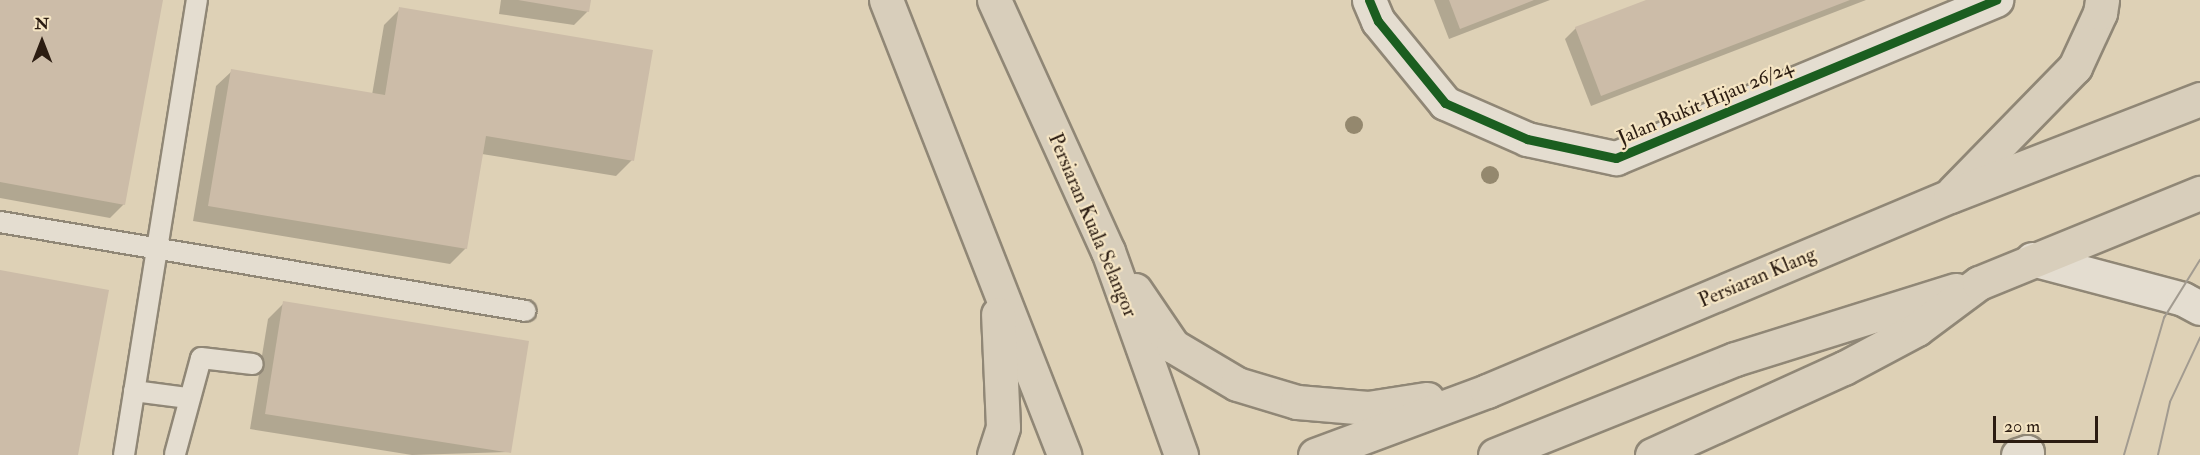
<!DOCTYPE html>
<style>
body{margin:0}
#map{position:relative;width:2200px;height:455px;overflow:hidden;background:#ded1b6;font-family:"IM FELL Double Pica",serif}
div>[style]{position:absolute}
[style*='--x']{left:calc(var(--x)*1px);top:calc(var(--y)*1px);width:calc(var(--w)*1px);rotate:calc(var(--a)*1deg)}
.shadow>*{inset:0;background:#0003}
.building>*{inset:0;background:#ccbca8}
.roads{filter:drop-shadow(2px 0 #908776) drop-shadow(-2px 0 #908776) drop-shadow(0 2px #908776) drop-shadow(0 -2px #908776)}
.service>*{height:20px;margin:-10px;padding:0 10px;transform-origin:10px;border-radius:10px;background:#e4ddd0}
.minor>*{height:33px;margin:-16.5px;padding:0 16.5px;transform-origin:16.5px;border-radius:16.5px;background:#e4ddd0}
.secondary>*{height:33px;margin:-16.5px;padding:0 16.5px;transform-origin:16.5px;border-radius:16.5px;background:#e4ddd0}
.primary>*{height:33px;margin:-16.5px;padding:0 16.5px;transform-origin:16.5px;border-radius:16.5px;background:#d8cebb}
.tram>*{height:1.5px;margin:-0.75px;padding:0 0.75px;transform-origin:0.75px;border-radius:0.75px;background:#a29b90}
.cycleway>*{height:9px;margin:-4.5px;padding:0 4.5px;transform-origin:4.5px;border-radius:4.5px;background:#1b5e20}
.trees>*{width:18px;height:18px;margin:-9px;border-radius:50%;background:#94886e}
span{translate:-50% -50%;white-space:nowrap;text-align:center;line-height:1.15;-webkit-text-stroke:4.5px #f5e5c4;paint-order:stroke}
.street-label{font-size:20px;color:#2b1c11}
.north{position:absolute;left:12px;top:12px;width:60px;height:60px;-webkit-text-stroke:4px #f5e5c4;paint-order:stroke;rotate:0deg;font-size:16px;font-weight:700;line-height:24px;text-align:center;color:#2b1c11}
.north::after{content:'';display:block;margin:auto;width:21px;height:27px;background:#2b1c11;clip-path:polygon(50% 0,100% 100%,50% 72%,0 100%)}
.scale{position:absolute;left:1993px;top:416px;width:105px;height:27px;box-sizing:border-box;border:3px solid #2b1c11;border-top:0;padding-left:8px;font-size:18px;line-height:21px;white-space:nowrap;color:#2b1c11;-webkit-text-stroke:4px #f5e5c4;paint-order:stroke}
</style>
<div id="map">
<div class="shadow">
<div style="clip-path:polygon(0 0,161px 0,124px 204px,110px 218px,0 198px)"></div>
<div style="clip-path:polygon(501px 0,589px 0,588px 11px,574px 25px,499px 14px)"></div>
<div style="clip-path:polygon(1434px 0,1550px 0,1449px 39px)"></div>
<div style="clip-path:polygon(1650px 0,1866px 0,1591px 106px,1565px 39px,1576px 28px)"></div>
<div style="clip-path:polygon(400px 9px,632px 160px,616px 176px,482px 154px,466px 248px,450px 264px,193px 221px,216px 86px,232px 71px,372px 95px,384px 25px)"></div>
<div style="clip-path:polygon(284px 303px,509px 452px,412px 455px,250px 429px,268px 319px)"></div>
</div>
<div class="building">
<div style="clip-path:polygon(0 0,163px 0,125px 205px,0 182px)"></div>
<div style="clip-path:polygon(518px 0,591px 0,589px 12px)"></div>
<div style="clip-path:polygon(1449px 0,1534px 0,1460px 29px)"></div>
<div style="clip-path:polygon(1646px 0,1850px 0,1601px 96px,1575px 27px)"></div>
<div style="clip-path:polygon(399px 7px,653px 50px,634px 161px,486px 136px,467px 249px,208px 206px,231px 69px,385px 95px)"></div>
<div style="clip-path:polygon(0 270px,109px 290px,78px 455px,0 455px)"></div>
<div style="clip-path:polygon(283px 301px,529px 341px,511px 453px,265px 414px)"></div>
</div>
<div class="roads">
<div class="service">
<div style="--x:0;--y:222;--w:533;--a:9.6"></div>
<div style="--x:134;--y:391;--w:53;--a:7.5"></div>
<div style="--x:175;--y:454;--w:99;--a:-74.8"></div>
<div style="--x:201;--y:358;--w:52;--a:6.6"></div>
<div style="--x:124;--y:455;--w:461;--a:-80.9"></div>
</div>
<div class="minor">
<div style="--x:1369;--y:0;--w:23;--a:67"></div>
<div style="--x:1378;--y:21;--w:106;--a:50.7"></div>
<div style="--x:1445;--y:103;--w:90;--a:23.7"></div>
<div style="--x:1527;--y:139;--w:91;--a:12.1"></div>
<div style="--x:1616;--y:158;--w:412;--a:-22.6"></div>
<div style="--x:2018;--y:455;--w:9;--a:-18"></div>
<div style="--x:2027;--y:452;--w:3;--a:90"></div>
</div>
<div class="secondary">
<div style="--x:2032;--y:259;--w:156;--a:14.8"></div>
<div style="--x:2183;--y:299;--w:19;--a:28"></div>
</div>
<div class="primary">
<div style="--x:886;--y:0;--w:489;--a:68.6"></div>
<div style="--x:994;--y:0;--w:276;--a:65.6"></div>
<div style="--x:1108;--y:251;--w:217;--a:70.3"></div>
<div style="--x:1953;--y:192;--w:175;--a:-45.7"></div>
<div style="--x:2075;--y:67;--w:60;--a:-65.2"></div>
<div style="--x:2100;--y:13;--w:13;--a:-81"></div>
<div style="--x:1135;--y:290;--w:68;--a:55.8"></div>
<div style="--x:1173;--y:346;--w:74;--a:30.7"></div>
<div style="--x:1237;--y:384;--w:63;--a:16.7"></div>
<div style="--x:1297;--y:402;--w:71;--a:4.8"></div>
<div style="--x:1368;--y:408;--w:60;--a:-8.7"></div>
<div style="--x:994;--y:455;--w:29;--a:-72"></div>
<div style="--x:1003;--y:427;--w:113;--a:-92.5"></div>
<div style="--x:1315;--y:455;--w:184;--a:-20.4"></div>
<div style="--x:1487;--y:391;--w:502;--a:-22.84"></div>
<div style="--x:1950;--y:196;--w:268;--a:-21.2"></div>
<div style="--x:1495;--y:455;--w:258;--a:-21.8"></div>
<div style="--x:1735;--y:359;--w:231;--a:-17.4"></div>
<div style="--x:1652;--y:455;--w:211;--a:-24.4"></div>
<div style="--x:1844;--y:368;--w:83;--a:-28.1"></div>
<div style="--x:1917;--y:329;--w:77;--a:-36.6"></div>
<div style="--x:1979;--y:283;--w:239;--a:-22.2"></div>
</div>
</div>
<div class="tram">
<div style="--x:2124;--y:455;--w:143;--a:-73.7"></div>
<div style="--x:2164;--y:318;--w:68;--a:-58.2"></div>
<div style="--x:2158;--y:455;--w:54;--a:-77.2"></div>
<div style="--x:2170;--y:402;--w:71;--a:-64.9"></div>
</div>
<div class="cycleway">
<div style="--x:1369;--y:0;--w:23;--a:67"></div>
<div style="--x:1378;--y:21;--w:106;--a:50.7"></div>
<div style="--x:1445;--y:103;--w:90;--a:23.7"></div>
<div style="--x:1527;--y:139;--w:91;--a:12.1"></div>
<div style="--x:1616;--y:158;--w:412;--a:-22.6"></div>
</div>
<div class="trees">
<div style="left:1354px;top:125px"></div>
<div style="left:1490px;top:175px"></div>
</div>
<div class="street-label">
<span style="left:1705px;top:102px;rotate:-23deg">Jalan Bukit Hijau 26/24</span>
<span style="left:1093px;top:225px;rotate:67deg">Persiaran Kuala Selangor</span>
<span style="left:1757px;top:277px;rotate:-23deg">Persiaran Klang</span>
</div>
<div class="north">N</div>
<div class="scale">20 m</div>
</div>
